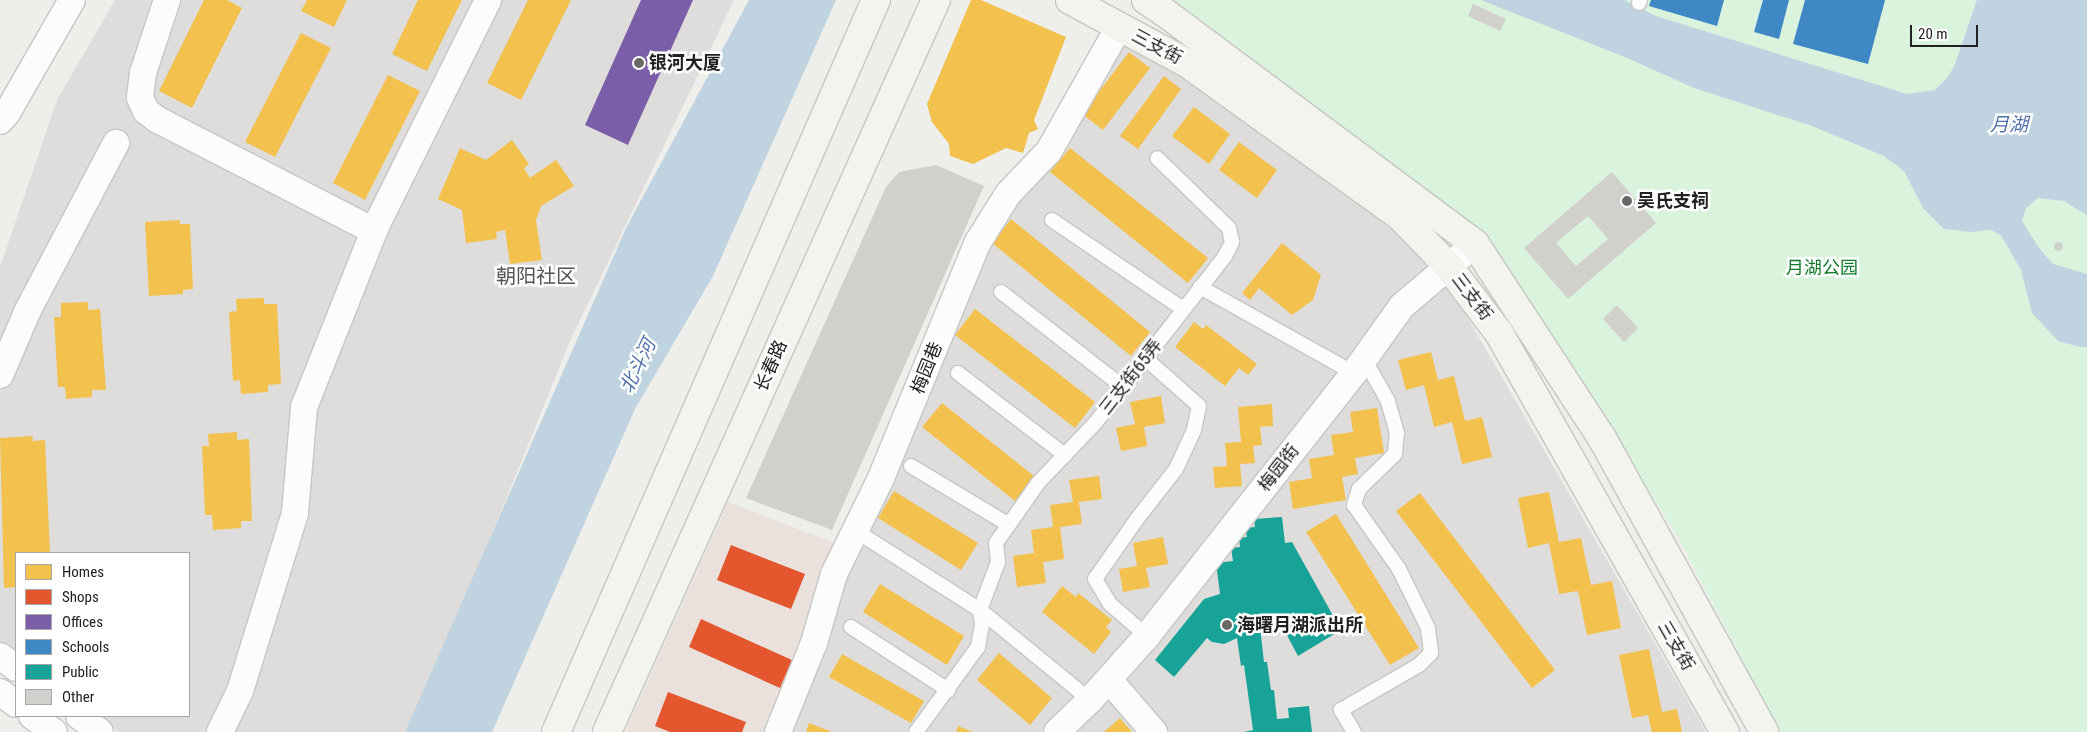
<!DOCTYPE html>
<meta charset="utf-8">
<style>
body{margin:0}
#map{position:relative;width:2087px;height:732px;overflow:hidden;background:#eeeeea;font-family:"Roboto Condensed","Noto Sans SC",sans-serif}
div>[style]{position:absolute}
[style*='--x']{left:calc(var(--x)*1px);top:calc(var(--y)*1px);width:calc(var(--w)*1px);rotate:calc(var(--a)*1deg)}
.residential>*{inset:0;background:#dedddb}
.commercial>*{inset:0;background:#ebe1dc}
.park>*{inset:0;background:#d9f3dd}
.water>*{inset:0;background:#bfd4e0}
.homes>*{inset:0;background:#f2c14e}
.shops>*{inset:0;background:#e4572e}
.offices>*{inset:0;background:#7b5ea7}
.schools>*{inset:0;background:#3f88c5}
.public>*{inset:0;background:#17a398}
.building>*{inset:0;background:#d1d0cd}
.round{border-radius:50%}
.roads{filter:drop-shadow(1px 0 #c6c6c4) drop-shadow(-1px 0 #c6c6c4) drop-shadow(0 1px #c6c6c4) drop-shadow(0 -1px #c6c6c4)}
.lane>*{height:14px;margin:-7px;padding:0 7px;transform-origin:7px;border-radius:7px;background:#fcfcfc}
.street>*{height:26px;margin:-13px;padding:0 13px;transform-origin:13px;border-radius:13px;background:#fcfcfc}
.secondary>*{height:28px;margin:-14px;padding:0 14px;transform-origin:14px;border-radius:14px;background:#f2f4ed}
.dots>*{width:14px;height:14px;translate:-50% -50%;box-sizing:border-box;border:2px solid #fff;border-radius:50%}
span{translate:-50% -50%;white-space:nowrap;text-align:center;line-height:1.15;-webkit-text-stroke:5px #fff;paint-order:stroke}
.street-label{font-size:18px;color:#212121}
.poi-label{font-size:18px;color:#212121;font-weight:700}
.left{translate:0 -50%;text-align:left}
.park-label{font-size:18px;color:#127b2a}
.water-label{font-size:19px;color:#5171ac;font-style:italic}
.quarter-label{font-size:20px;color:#545454}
.legend{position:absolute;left:15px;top:552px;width:175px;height:165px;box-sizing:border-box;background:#fff;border:1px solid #a6a6a6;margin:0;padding:6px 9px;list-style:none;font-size:15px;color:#212121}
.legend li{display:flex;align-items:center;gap:10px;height:25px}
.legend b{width:25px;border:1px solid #a6a6a6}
.scale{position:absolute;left:1910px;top:25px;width:68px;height:22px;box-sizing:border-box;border:2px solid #212121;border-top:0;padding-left:6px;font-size:15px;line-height:18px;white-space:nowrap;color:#212121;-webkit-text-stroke:4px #fff;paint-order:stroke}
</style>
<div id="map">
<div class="residential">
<div style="clip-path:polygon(115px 0,734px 0,570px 341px,412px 732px,118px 732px,96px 716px,189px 716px,189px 553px,16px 553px,16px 656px,0 643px,0 267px,57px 100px)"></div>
<div style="clip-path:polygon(1121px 36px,1388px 219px,1446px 280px,1706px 732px,1169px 732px,1128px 686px,1164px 732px,787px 732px,841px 577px,980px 249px)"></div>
</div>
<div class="commercial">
<div style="clip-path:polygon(728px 502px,837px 544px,791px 694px,767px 732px,625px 732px)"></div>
</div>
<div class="park">
<div style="clip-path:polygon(1156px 0,2087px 0,2087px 732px,1780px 732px,1677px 535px,1488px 236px,1224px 45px)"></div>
</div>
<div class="water">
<div style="clip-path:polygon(749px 0,836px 0,713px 276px,635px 409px,492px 732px,405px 732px,626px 228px)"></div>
<div style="clip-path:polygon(1481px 0,1624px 0,1656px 16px,1907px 94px,1935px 90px,1946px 79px,1954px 67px,1977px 0,2087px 0,2087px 215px,2064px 201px,2038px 198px,2026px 208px,2022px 221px,2039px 248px,2053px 264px,2087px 274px,2087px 347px,2080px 347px,2058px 341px,2032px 313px,2021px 270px,2001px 235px,1991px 230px,1971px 232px,1944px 229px,1923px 208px,1904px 171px,1884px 156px,1812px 126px,1694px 88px,1627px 58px)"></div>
</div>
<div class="homes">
<div style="clip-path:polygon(204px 0,227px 0,242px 8px,192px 108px,159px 91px)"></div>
<div style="clip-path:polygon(307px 0,347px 0,334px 27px,301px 11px)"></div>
<div style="clip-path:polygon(418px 0,462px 0,427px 71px,392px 54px)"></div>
<div style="clip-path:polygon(528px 0,571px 0,521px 100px,487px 83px)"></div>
<div style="clip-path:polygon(971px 0,981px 0,1066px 37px,1034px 120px,1038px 129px,1029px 133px,1023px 153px,1006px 148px,973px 164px,950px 156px,949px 144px,932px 122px,927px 104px)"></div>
<div style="clip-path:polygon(301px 33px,331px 48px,275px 157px,245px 142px)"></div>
<div style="clip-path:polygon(1129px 52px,1150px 68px,1103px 130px,1082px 114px)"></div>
<div style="clip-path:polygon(388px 75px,420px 91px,365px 200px,333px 183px)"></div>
<div style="clip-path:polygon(1164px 76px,1181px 89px,1138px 149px,1120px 136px)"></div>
<div style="clip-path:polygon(1194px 107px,1230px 134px,1209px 164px,1172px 136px)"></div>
<div style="clip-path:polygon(512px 140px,529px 164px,524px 168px,530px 178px,556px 160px,574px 186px,541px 206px,536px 220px,542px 260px,510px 264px,505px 230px,496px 232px,497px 239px,466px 243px,462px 210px,438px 199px,460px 148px,486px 160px)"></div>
<div style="clip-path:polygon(1239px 142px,1277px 170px,1257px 198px,1219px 170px)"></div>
<div style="clip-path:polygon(1070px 148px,1208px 258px,1188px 283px,1050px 172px)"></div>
<div style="clip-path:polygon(1011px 219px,1150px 332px,1131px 356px,992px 243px)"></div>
<div style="clip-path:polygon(180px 220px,180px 224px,190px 224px,193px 289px,183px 290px,183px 294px,149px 296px,145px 222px)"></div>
<div style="clip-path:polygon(1282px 243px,1321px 275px,1313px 300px,1292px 315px,1259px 288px,1250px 300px,1242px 293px)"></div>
<div style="clip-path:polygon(264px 298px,264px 304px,277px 304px,281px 384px,268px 385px,268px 392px,241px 394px,240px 380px,233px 381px,229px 312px,237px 311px,236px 299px)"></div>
<div style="clip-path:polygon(88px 302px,88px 310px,100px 309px,106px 390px,92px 390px,92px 397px,66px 399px,65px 387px,58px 387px,54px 317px,61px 317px,61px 303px)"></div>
<div style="clip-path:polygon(975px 309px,1095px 402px,1075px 428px,955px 335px)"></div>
<div style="clip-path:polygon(1194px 322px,1203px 329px,1206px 325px,1257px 364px,1248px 375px,1239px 368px,1225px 386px,1175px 347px)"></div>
<div style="clip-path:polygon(1431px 352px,1438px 380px,1454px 376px,1465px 421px,1482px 417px,1492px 457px,1462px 464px,1452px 422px,1434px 427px,1424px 385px,1406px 390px,1398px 360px)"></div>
<div style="clip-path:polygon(1161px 396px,1165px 423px,1144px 427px,1147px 446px,1121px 451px,1116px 428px,1135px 424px,1130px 402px)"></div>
<div style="clip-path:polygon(942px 403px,1034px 476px,1015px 501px,922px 427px)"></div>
<div style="clip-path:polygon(1272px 404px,1273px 426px,1260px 427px,1262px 445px,1253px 446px,1255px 463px,1240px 464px,1242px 486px,1215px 488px,1213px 467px,1227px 466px,1225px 443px,1241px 442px,1238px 407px)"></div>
<div style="clip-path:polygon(1377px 408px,1384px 453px,1355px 458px,1358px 474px,1342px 477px,1346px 500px,1293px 509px,1289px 482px,1312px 478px,1309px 459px,1334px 455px,1331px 435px,1353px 432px,1350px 412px)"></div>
<div style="clip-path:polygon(237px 432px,237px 440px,249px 439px,252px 521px,241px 521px,241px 528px,213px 530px,212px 515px,205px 515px,202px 446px,209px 446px,208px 434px)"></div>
<div style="clip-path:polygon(33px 436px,32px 441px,45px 440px,50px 553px,16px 553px,16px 587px,4px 588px,0 438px)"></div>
<div style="clip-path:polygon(1099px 476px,1102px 499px,1079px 502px,1082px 524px,1060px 527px,1064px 559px,1043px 562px,1046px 583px,1017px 587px,1013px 556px,1034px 553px,1031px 530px,1053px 527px,1050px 505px,1073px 502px,1069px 480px)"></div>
<div style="clip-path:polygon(894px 491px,978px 543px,961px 570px,878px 518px)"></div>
<div style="clip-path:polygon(1549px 492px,1559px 542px,1581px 538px,1591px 585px,1612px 581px,1621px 628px,1587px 635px,1578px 591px,1559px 594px,1549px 543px,1528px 548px,1518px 498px)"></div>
<div style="clip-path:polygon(1420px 493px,1555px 670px,1532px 688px,1396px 511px)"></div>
<div style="clip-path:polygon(1336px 514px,1419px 648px,1390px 665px,1306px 532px)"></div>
<div style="clip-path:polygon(1163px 537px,1168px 564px,1146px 568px,1150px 587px,1123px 592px,1119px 569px,1137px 566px,1133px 543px)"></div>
<div style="clip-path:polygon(880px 584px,964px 636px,947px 665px,863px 612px)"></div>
<div style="clip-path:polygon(1062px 586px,1076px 597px,1078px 593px,1112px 620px,1106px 627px,1111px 632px,1094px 654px,1042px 612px)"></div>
<div style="clip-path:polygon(1649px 649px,1662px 712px,1677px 709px,1682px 732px,1652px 732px,1648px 715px,1632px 718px,1619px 655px)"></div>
<div style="clip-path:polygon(999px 653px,1052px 698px,1030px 725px,977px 680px)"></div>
<div style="clip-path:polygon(842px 654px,924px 701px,911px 723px,829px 677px)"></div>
<div style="clip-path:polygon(1120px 718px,1132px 732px,1104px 732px)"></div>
<div style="clip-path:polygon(809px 723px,832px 732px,806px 732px)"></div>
<div style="clip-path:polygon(958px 726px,973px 732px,956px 732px)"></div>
</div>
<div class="shops">
<div style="clip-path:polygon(731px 545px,805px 574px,791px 609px,717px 580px)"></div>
<div style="clip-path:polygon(701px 619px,792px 660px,780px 688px,689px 647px)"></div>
<div style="clip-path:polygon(668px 692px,746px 722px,742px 732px,670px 732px,655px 726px)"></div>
</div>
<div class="offices">
<div style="clip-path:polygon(641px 0,693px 0,628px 145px,585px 125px)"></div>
</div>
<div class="schools">
<div style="clip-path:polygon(1651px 0,1724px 0,1717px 26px,1649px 6px)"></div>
<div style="clip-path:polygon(1763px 0,1789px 0,1779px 39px,1754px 32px)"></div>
<div style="clip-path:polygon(1805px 0,1885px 0,1868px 64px,1793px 44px)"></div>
</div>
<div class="public">
<div style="clip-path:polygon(1282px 517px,1285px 543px,1292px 542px,1341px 630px,1298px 656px,1280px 622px,1271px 623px,1271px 626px,1260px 627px,1264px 662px,1267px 662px,1271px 690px,1274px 690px,1277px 719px,1289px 718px,1288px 708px,1309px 706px,1312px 732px,1244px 732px,1253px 730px,1244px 665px,1241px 666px,1237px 638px,1224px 644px,1212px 642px,1207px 638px,1174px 677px,1155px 660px,1204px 599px,1220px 594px,1216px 563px,1233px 561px,1231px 548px,1240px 547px,1239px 538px,1247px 537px,1245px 528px,1255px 527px,1254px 519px)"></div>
</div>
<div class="building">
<div style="clip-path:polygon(1473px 4px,1506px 19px,1500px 31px,1468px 16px)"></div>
<div style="clip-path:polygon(936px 165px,984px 186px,832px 530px,746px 498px,886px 187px,899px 172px)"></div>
<div style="clip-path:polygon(evenodd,1612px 172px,1656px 223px,1568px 299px,1524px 248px,1612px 172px,1588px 216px,1608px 239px,1576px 266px,1556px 243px,1588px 216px)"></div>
<div class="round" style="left:2053.5px;top:241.5px;width:9px;height:9px"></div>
<div style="clip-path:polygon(1617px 305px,1638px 328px,1624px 342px,1603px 319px)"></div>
</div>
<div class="roads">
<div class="lane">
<div style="--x:1639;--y:3;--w:3;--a:-72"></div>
<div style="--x:1052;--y:220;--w:158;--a:34.2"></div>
<div style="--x:1200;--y:287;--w:176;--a:29.2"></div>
<div style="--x:1001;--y:292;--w:155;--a:37.9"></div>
<div style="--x:1145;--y:358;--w:72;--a:41.6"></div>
<div style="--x:1199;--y:406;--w:25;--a:102"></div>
<div style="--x:1194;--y:430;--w:43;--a:114.8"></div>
<div style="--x:1176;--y:469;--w:63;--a:128"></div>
<div style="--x:1137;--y:519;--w:73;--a:125"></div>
<div style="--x:1095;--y:579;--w:29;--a:59"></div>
<div style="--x:1110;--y:604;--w:49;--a:40.9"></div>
<div style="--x:958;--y:373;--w:135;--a:37.5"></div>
<div style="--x:911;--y:466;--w:114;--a:31"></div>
<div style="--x:856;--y:531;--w:147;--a:32.5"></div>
<div style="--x:980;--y:610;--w:142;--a:39.3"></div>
<div style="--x:851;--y:627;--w:116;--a:33"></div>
<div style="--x:916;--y:732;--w:105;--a:-53.9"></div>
<div style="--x:978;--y:647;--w:23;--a:-80"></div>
<div style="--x:982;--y:624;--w:14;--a:-98"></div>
<div style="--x:980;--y:610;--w:51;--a:-69.4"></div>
<div style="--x:998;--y:562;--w:19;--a:-96"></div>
<div style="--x:996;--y:543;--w:73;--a:-55"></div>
<div style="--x:1038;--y:483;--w:84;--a:-46.4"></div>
<div style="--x:1096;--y:422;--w:210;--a:-52.1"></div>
<div style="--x:1225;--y:256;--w:16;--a:-63"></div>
<div style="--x:1232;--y:242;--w:14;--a:-102"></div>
<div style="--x:1229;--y:228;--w:100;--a:-135.8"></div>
<div style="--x:1354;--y:732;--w:26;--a:-121"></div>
<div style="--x:1341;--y:710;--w:90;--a:-30"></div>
<div style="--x:1419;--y:665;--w:17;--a:-45"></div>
<div style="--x:1431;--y:653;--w:25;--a:-97"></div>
<div style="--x:1428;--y:628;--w:66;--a:-116.2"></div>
<div style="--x:1399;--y:569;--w:78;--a:-125.1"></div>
<div style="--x:1354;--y:505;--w:17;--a:-73"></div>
<div style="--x:1359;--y:489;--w:50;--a:-44.2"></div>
<div style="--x:1395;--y:454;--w:21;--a:-85"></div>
<div style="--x:1397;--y:433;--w:33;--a:-106"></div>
<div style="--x:1388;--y:401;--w:48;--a:-119.7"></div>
</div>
<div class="street">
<div style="--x:167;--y:0;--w:77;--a:108.2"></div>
<div style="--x:143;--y:73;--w:25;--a:97"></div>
<div style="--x:140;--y:98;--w:14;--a:65"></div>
<div style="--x:146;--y:111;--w:15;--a:37"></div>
<div style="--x:158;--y:120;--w:243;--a:27.2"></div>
<div style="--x:0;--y:121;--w:11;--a:-49"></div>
<div style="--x:7;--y:113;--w:130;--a:-60.1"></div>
<div style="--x:0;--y:375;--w:71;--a:-66.7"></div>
<div style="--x:28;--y:310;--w:189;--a:-62.2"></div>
<div style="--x:0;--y:656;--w:20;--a:37"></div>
<div style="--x:1109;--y:680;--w:69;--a:49.1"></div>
<div style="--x:0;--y:692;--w:20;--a:37"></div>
<div style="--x:32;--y:716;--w:27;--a:36"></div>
<div style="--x:79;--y:716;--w:26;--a:37"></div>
<div style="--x:220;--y:732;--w:46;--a:-64"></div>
<div style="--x:240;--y:691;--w:186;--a:-72.8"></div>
<div style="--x:295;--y:513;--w:106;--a:-85.1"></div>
<div style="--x:304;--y:407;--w:195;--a:-68.3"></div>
<div style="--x:376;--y:226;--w:252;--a:-63.6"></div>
<div style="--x:778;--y:732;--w:96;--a:-68"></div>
<div style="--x:814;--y:643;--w:72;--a:-73.8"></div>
<div style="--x:834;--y:574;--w:107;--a:-63.9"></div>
<div style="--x:881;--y:478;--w:255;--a:-67.7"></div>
<div style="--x:978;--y:242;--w:57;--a:-58"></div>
<div style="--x:1008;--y:194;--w:59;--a:-46.4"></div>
<div style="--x:1049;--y:151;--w:142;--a:-60.6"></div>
<div style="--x:1057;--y:732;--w:46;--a:-44.1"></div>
<div style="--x:1090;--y:700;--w:86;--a:-48.3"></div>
<div style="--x:1147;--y:636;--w:335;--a:-51.8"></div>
<div style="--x:1354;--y:373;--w:82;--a:-54.4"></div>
<div style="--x:1402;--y:306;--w:96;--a:-40.3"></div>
</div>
<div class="secondary">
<div style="--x:1070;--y:0;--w:133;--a:28.3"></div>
<div style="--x:1187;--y:63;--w:262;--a:35.7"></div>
<div style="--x:1400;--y:216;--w:71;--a:46.1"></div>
<div style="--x:1449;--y:267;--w:83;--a:52.9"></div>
<div style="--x:1499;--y:333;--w:459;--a:60.5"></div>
<div style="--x:1146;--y:0;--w:22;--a:34"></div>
<div style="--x:1164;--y:12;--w:388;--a:36.7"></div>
<div style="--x:1475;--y:244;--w:232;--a:56.8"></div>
<div style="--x:1602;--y:438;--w:336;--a:61.1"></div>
<div style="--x:556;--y:732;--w:799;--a:-66.39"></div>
<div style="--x:607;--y:732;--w:803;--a:-65.8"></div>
</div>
</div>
<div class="dots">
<div style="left:639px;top:63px;background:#696967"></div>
<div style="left:1627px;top:201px;background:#696967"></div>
<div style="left:1227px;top:625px;background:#696967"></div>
</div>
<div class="street-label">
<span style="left:1157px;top:47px;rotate:28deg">三支街</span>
<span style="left:1472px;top:297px;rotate:53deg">三支街</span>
<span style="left:771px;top:366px;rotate:-66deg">长春路</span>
<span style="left:927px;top:368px;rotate:-68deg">梅园巷</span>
<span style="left:1131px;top:377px;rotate:-52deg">三支街65弄</span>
<span style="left:1279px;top:468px;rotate:-52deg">梅园街</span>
<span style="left:1676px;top:646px;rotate:60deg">三支街</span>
</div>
<div class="poi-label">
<span class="left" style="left:649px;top:63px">银河大厦</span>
<span class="left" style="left:1637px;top:201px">吴氏支祠</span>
<span class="left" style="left:1237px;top:625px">海曙月湖派出所</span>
</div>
<div class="park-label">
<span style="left:1822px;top:268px">月湖公园</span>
</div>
<div class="water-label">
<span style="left:2009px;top:125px">月湖</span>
<span style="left:638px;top:366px;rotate:-64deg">北斗河</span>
</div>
<div class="quarter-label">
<span style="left:536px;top:276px">朝阳社区</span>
</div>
<ul class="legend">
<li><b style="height:14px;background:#f2c14e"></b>Homes</li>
<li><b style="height:14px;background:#e4572e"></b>Shops</li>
<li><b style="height:14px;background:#7b5ea7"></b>Offices</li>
<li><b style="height:14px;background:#3f88c5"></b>Schools</li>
<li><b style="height:14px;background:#17a398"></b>Public</li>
<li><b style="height:14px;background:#d1d0cd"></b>Other</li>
</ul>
<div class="scale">20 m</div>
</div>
